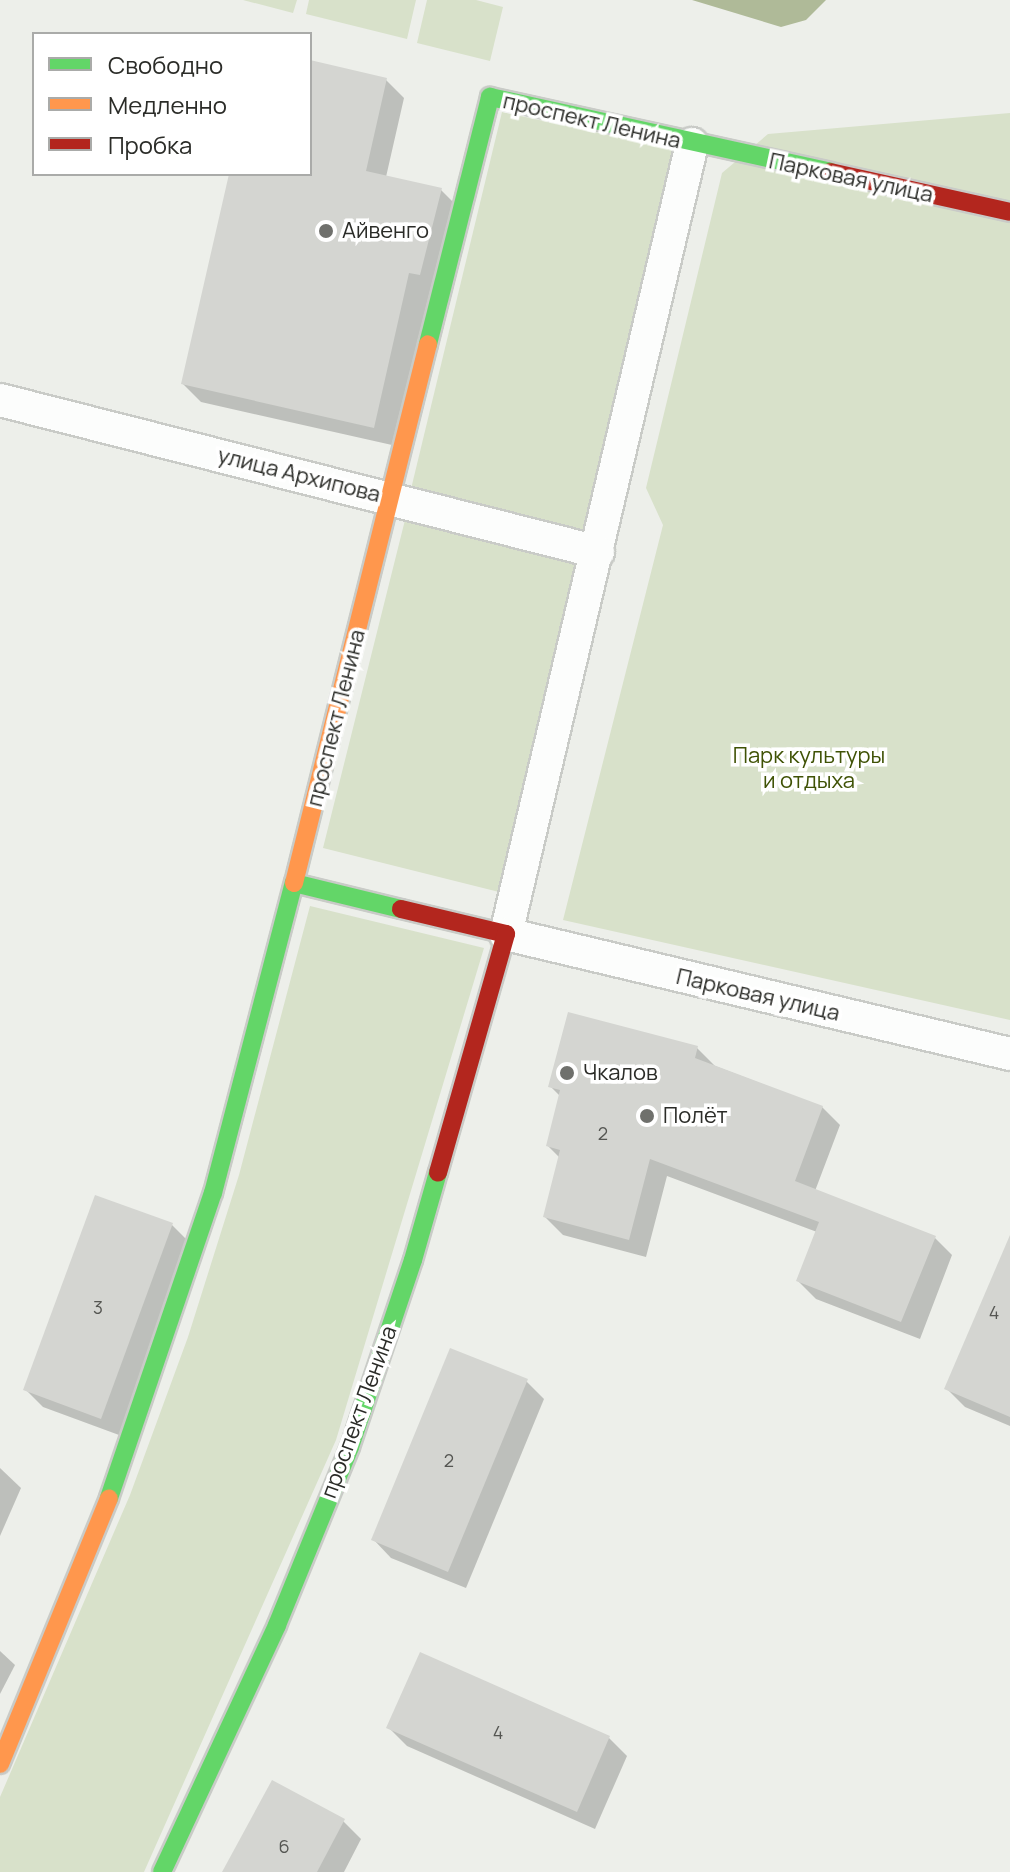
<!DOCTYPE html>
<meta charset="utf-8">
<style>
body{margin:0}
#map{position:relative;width:1010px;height:1872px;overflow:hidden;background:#edefea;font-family:Manrope,sans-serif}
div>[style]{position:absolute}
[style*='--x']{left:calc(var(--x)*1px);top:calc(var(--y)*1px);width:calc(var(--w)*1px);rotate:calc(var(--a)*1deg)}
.green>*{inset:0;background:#d8e1ca}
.water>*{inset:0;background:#afba98}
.shadow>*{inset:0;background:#0003}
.building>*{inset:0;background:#d4d5d1}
.roads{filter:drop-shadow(2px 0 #c9cbc7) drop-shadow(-2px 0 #c9cbc7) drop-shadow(0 2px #c9cbc7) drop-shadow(0 -2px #c9cbc7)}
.street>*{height:32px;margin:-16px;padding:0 16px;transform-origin:16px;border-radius:16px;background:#fcfdfc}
.fast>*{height:18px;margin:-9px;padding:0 9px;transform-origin:9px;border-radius:9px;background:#63d668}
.slow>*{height:18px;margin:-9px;padding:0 9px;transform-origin:9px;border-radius:9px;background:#ff974d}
.jam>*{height:18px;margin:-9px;padding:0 9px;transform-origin:9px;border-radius:9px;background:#b3261e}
.dots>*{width:22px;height:22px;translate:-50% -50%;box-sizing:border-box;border:4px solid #fff;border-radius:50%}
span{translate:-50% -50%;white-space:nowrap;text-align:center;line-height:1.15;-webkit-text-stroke:7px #fff;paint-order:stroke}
.number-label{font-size:18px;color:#555652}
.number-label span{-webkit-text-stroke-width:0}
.street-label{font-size:22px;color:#2b2c28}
.poi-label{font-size:22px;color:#2b2c28}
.left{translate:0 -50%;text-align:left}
.park-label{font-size:22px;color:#3f5205}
.legend{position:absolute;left:32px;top:32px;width:280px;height:144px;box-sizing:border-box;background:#fff;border:2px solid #aaaba9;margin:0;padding:10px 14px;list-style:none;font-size:24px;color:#2b2c28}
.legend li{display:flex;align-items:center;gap:16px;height:40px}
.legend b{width:40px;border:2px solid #aaaba9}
</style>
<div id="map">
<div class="green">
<div style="clip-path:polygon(243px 0,297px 0,293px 13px)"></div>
<div style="clip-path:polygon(309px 0,416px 0,407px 39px,306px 14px)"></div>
<div style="clip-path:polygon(427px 0,476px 0,503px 7px,490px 61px,417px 43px)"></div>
<div style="clip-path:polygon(502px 112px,677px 150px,587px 535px,411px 489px)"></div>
<div style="clip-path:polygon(1010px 113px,1010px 1020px,563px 920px,663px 525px,646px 488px,722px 173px,768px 134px)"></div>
<div style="clip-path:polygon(406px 516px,580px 559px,499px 892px,323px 848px)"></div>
<div style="clip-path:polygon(310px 906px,484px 948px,336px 1440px,144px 1872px,0 1872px,0 1797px,130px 1495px,188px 1337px,239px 1175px)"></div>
</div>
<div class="water">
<div style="clip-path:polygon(692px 0,826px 0,806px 20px,781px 27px)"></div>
</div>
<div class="shadow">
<div style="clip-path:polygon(310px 62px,386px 80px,404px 98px,386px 177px,441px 190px,459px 208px,392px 445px,201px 402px,183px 384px,231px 174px,310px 174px)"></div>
<div style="clip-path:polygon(697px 1048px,715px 1066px,822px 1107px,840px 1125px,815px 1191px,934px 1237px,952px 1255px,920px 1339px,816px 1299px,798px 1281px,817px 1232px,667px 1176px,646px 1257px,563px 1235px,545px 1217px,560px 1158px,548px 1146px,560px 1096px,550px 1086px)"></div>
<div style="clip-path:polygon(96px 1197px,172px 1225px,190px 1243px,119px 1435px,43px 1407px,25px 1389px)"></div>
<div style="clip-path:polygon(1010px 1240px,1010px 1426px,965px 1407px,947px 1389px)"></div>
<div style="clip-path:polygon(526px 1381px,544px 1399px,466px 1588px,391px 1558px,373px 1539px)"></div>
<div style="clip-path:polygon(0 1468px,21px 1488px,0 1536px)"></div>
<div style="clip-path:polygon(0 1651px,15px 1665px,0 1694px)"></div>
<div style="clip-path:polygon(421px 1655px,609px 1738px,627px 1756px,595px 1829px,407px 1746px,389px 1728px)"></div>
<div style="clip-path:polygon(343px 1821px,361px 1839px,344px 1872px,225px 1872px)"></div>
</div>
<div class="building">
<div style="clip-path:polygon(310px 60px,387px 78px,366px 171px,442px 188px,420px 275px,409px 273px,374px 428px,181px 384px,229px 174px,310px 174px)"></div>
<div style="clip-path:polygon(568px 1012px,698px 1046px,695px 1058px,823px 1106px,795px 1181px,936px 1236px,901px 1322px,796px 1281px,819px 1222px,650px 1159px,629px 1240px,543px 1217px,560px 1150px,546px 1146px,560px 1090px,548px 1087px)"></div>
<div style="clip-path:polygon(95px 1195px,173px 1223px,101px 1419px,23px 1390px)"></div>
<div style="clip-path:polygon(1010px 1235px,1010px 1417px,944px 1389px)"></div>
<div style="clip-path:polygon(450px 1348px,528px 1379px,448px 1572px,371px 1540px)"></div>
<div style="clip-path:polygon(420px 1652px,610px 1736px,577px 1812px,386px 1728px)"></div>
<div style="clip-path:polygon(272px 1780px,345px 1819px,317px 1872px,222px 1872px)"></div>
</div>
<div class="roads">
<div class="street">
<div style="--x:692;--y:144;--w:812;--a:103.25"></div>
<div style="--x:506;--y:934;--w:518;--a:13.39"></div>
<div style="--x:0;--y:400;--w:617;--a:14.26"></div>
</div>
<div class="fast">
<div style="--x:428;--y:344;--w:255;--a:-75.9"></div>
<div style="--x:490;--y:97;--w:348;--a:12.4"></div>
<div style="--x:109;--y:1498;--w:322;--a:-71.2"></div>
<div style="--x:213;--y:1193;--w:320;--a:-75.4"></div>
<div style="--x:294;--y:883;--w:110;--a:13.7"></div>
<div style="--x:162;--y:1872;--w:272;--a:-65"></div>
<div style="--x:277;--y:1625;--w:192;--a:-67.7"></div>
<div style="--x:350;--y:1447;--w:197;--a:-71.4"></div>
<div style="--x:413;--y:1260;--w:91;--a:-74.1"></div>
</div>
<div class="slow">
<div style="--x:294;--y:883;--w:555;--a:-76.04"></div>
<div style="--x:0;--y:1764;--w:287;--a:-67.7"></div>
</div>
<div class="jam">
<div style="--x:830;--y:172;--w:184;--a:12.5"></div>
<div style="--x:401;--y:909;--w:108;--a:13.4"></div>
<div style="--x:506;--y:934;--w:248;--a:105.9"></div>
</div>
</div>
<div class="dots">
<div style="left:326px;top:231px;background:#6f706c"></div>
<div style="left:567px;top:1073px;background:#6f706c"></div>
<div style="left:647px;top:1116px;background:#6f706c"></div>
</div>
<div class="number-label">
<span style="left:603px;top:1133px">2</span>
<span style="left:98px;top:1307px">3</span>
<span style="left:994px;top:1312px">4</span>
<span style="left:449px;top:1460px">2</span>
<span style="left:498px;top:1732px">4</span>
<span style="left:284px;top:1846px">6</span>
</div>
<div class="street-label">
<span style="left:592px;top:121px;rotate:13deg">проспект Ленина</span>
<span style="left:851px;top:178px;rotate:12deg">Парковая улица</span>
<span style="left:299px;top:475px;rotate:14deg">улица Архипова</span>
<span style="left:336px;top:718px;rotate:-76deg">проспект Ленина</span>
<span style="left:758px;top:995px;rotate:13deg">Парковая улица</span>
<span style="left:359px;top:1412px;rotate:-70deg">проспект Ленина</span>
</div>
<div class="poi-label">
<span class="left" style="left:342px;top:231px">Айвенго</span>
<span class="left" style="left:583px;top:1073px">Чкалов</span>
<span class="left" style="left:663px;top:1116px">Полёт</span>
</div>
<div class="park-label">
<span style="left:809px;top:768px">Парк культуры<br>и отдыха</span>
</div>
<ul class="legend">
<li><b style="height:10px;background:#63d668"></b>Свободно</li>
<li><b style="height:10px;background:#ff974d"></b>Медленно</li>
<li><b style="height:10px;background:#b3261e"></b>Пробка</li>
</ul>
</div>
